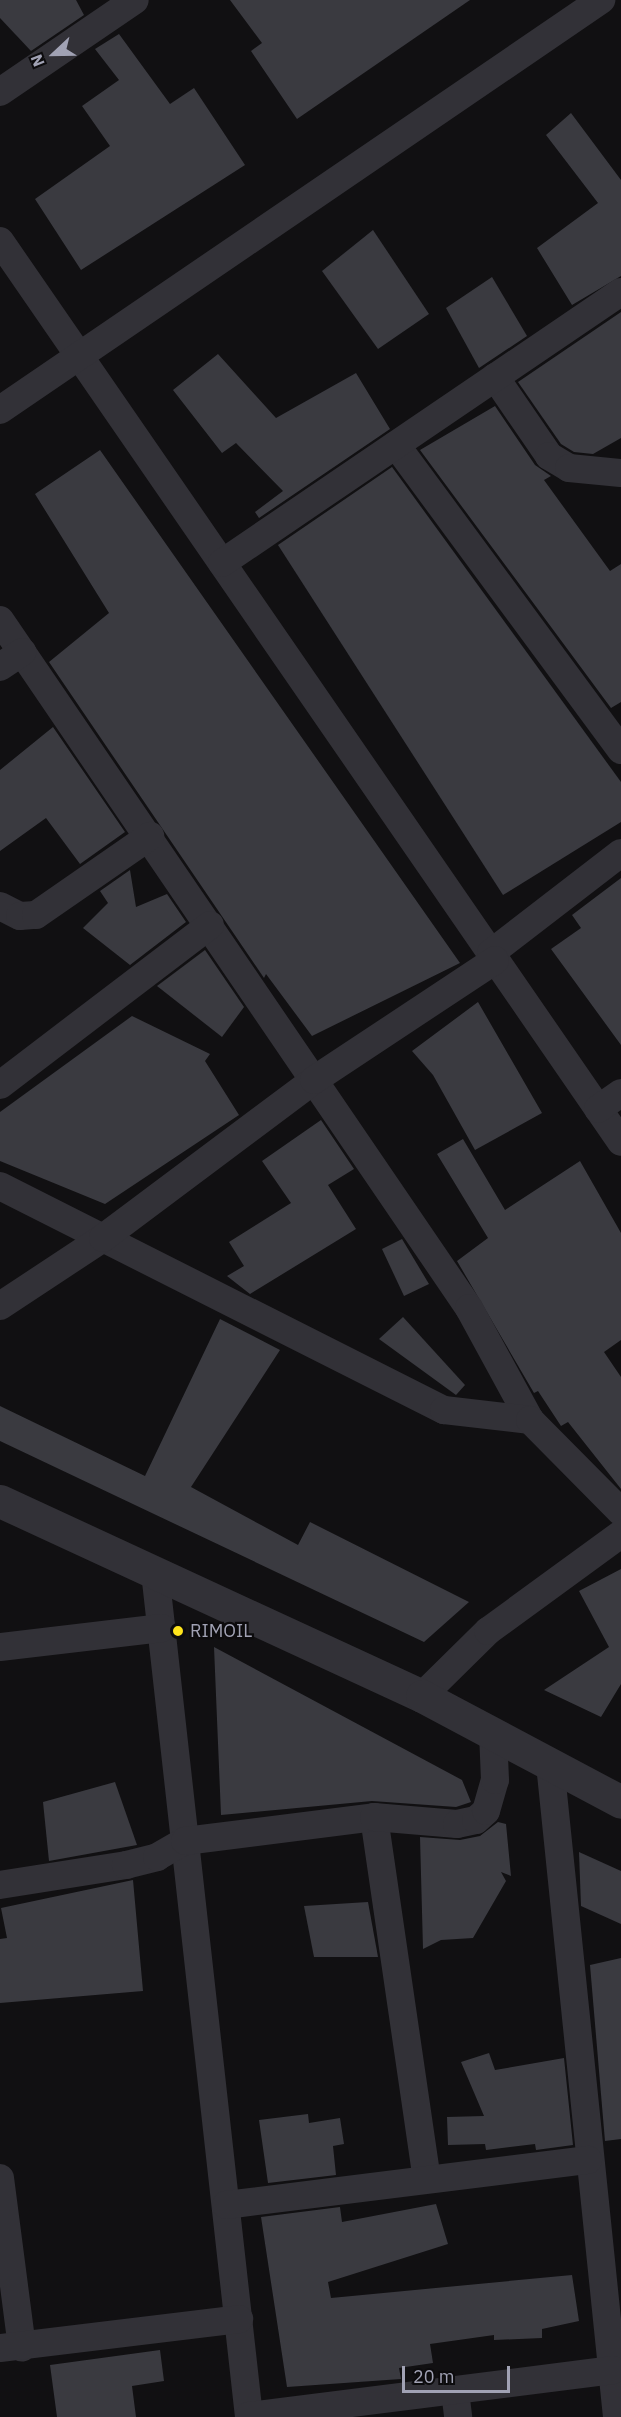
<!DOCTYPE html>
<style>
body{margin:0}
#map{position:relative;width:621px;height:2417px;overflow:hidden;background:#111012;font-family:"IBM Plex Sans",sans-serif}
div>[style]{position:absolute}
[style*='--x']{left:calc(var(--x)*1px);top:calc(var(--y)*1px);width:calc(var(--w)*1px);rotate:calc(var(--a)*1deg)}
.building>*{inset:0;background:#3a3a40}
.minor>*{height:28px;margin:-14px;padding:0 14px;transform-origin:14px;border-radius:14px;background:#323137}
.tertiary>*{height:33px;margin:-16.5px;padding:0 16.5px;transform-origin:16.5px;border-radius:16.5px;background:#323137}
.dots>*{width:16px;height:16px;translate:-50% -50%;box-sizing:border-box;border:3px solid #0c0b0d;border-radius:50%}
span{translate:-50% -50%;white-space:nowrap;text-align:center;line-height:1.15;-webkit-text-stroke:4.5px #0c0b0d;paint-order:stroke}
.poi-label{font-size:18px;color:#a1a2b4}
.left{translate:0 -50%;text-align:left}
.north{position:absolute;left:24px;top:24px;width:60px;height:60px;-webkit-text-stroke:4px #0c0b0d;paint-order:stroke;rotate:248deg;font-size:16px;font-weight:700;line-height:24px;text-align:center;color:#a1a2b4}
.north::after{content:'';display:block;margin:auto;width:21px;height:27px;background:#a1a2b4;clip-path:polygon(50% 0,100% 100%,50% 72%,0 100%)}
.scale{position:absolute;left:402px;top:2366px;width:108px;height:27px;box-sizing:border-box;border:3px solid #a1a2b4;border-top:0;padding-left:8px;font-size:18px;line-height:21px;white-space:nowrap;color:#a1a2b4;-webkit-text-stroke:4px #0c0b0d;paint-order:stroke}
</style>
<div id="map">
<div class="building">
<div style="clip-path:polygon(0 0,76px 0,84px 15px,31px 51px,0 18px)"></div>
<div style="clip-path:polygon(230px 0,470px 0,297px 119px,251px 51px,262px 43px)"></div>
<div style="clip-path:polygon(119px 34px,170px 104px,194px 88px,245px 165px,81px 270px,35px 199px,110px 146px,82px 106px,119px 80px,95px 49px)"></div>
<div style="clip-path:polygon(571px 113px,621px 180px,621px 276px,572px 305px,537px 248px,598px 203px,546px 135px)"></div>
<div style="clip-path:polygon(373px 230px,429px 314px,378px 349px,322px 271px)"></div>
<div style="clip-path:polygon(492px 277px,527px 336px,479px 368px,446px 308px)"></div>
<div style="clip-path:polygon(621px 312px,621px 438px,593px 454px,574px 452px,561px 444px,518px 382px)"></div>
<div style="clip-path:polygon(218px 354px,276px 418px,356px 373px,390px 429px,259px 518px,255px 512px,283px 491px,236px 443px,222px 453px,173px 390px)"></div>
<div style="clip-path:polygon(495px 406px,535px 465px,551px 476px,544px 480px,610px 571px,621px 564px,621px 702px,611px 708px,420px 450px)"></div>
<div style="clip-path:polygon(100px 450px,460px 963px,312px 1036px,266px 974px,264px 978px,49px 662px,109px 613px,35px 494px)"></div>
<div style="clip-path:polygon(392px 467px,621px 782px,621px 822px,503px 895px,278px 545px)"></div>
<div style="clip-path:polygon(53px 727px,125px 832px,80px 864px,46px 818px,0 851px,0 770px)"></div>
<div style="clip-path:polygon(130px 870px,136px 907px,167px 894px,186px 922px,130px 965px,83px 928px,108px 903px,100px 891px)"></div>
<div style="clip-path:polygon(621px 878px,621px 1045px,551px 949px,581px 928px,572px 915px)"></div>
<div style="clip-path:polygon(205px 950px,244px 1007px,222px 1037px,157px 986px)"></div>
<div style="clip-path:polygon(478px 1002px,542px 1113px,475px 1150px,433px 1075px,412px 1051px)"></div>
<div style="clip-path:polygon(132px 1016px,210px 1054px,205px 1061px,239px 1115px,105px 1204px,0 1161px,0 1112px)"></div>
<div style="clip-path:polygon(321px 1120px,354px 1169px,328px 1185px,356px 1229px,250px 1294px,227px 1276px,244px 1266px,229px 1242px,291px 1203px,262px 1161px)"></div>
<div style="clip-path:polygon(463px 1139px,505px 1210px,580px 1161px,621px 1233px,621px 1340px,604px 1352px,621px 1377px,621px 1489px,568px 1422px,561px 1426px,538px 1391px,534px 1393px,457px 1261px,488px 1238px,437px 1154px)"></div>
<div style="clip-path:polygon(402px 1239px,429px 1284px,404px 1296px,382px 1249px)"></div>
<div style="clip-path:polygon(403px 1317px,465px 1385px,456px 1395px,379px 1339px)"></div>
<div style="clip-path:polygon(220px 1319px,280px 1350px,191px 1487px,298px 1545px,310px 1522px,469px 1602px,424px 1642px,0 1441px,0 1406px,145px 1476px)"></div>
<div style="clip-path:polygon(621px 1569px,621px 1684px,601px 1717px,544px 1690px,609px 1647px,579px 1591px)"></div>
<div style="clip-path:polygon(214px 1647px,462px 1780px,471px 1802px,456px 1807px,372px 1801px,221px 1815px)"></div>
<div style="clip-path:polygon(115px 1782px,137px 1845px,49px 1861px,43px 1802px)"></div>
<div style="clip-path:polygon(498px 1822px,506px 1824px,511px 1876px,501px 1872px,506px 1881px,473px 1938px,441px 1940px,423px 1949px,420px 1837px,460px 1840px,480px 1836px)"></div>
<div style="clip-path:polygon(579px 1852px,621px 1871px,621px 1924px,581px 1906px)"></div>
<div style="clip-path:polygon(133px 1880px,143px 1991px,0 2003px,0 1939px,7px 1938px,1px 1908px)"></div>
<div style="clip-path:polygon(368px 1902px,378px 1957px,314px 1957px,304px 1906px)"></div>
<div style="clip-path:polygon(621px 1958px,621px 2139px,605px 2141px,590px 1965px)"></div>
<div style="clip-path:polygon(489px 2053px,495px 2070px,564px 2058px,573px 2145px,536px 2150px,535px 2144px,486px 2150px,485px 2144px,448px 2145px,447px 2117px,484px 2116px,461px 2062px)"></div>
<div style="clip-path:polygon(308px 2114px,309px 2123px,340px 2118px,344px 2144px,333px 2146px,336px 2175px,268px 2183px,259px 2120px)"></div>
<div style="clip-path:polygon(436px 2204px,448px 2244px,328px 2282px,331px 2298px,572px 2275px,579px 2321px,542px 2329px,542px 2338px,494px 2340px,494px 2335px,430px 2344px,433px 2363px,399px 2368px,401px 2379px,287px 2387px,261px 2217px,340px 2207px,342px 2222px)"></div>
<div style="clip-path:polygon(160px 2350px,164px 2381px,132px 2386px,136px 2417px,57px 2417px,50px 2365px)"></div>
</div>
<div class="minor">
<div style="--x:0;--y:92;--w:163;--a:-34.3"></div>
<div style="--x:0;--y:241;--w:1094;--a:55.42"></div>
<div style="--x:495;--y:377;--w:96;--a:55.6"></div>
<div style="--x:549;--y:456;--w:23;--a:31"></div>
<div style="--x:569;--y:468;--w:52;--a:5.5"></div>
<div style="--x:0;--y:410;--w:728;--a:-34.3"></div>
<div style="--x:396;--y:445;--w:379;--a:53.6"></div>
<div style="--x:222;--y:563;--w:482;--a:-34.2"></div>
<div style="--x:0;--y:620;--w:833;--a:55.72"></div>
<div style="--x:469;--y:1308;--w:128;--a:61.4"></div>
<div style="--x:0;--y:667;--w:27;--a:-34"></div>
<div style="--x:0;--y:906;--w:22;--a:27"></div>
<div style="--x:20;--y:916;--w:16;--a:-4"></div>
<div style="--x:36;--y:915;--w:139;--a:-34.7"></div>
<div style="--x:491;--y:953;--w:164;--a:-37.6"></div>
<div style="--x:0;--y:1085;--w:264;--a:-37.3"></div>
<div style="--x:598;--y:1109;--w:28;--a:-35"></div>
<div style="--x:0;--y:1186;--w:497;--a:26.8"></div>
<div style="--x:444;--y:1410;--w:87;--a:6.6"></div>
<div style="--x:530;--y:1420;--w:129;--a:45.3"></div>
<div style="--x:0;--y:1306;--w:123;--a:-33.4"></div>
<div style="--x:103;--y:1238;--w:264;--a:-36.8"></div>
<div style="--x:314;--y:1080;--w:217;--a:-33.5"></div>
<div style="--x:155;--y:1572;--w:850;--a:83.65"></div>
<div style="--x:0;--y:1647;--w:163;--a:-6.7"></div>
<div style="--x:422;--y:1696;--w:93;--a:-44.6"></div>
<div style="--x:488;--y:1631;--w:165;--a:-36.1"></div>
<div style="--x:550;--y:1764;--w:656;--a:84.14"></div>
<div style="--x:374;--y:1817;--w:366;--a:81.7"></div>
<div style="--x:0;--y:1885;--w:128;--a:-9"></div>
<div style="--x:126;--y:1865;--w:32;--a:-14"></div>
<div style="--x:157;--y:1857;--w:32;--a:-30"></div>
<div style="--x:185;--y:1841;--w:191;--a:-7.2"></div>
<div style="--x:374;--y:1817;--w:83;--a:4.8"></div>
<div style="--x:457;--y:1824;--w:19;--a:-12"></div>
<div style="--x:476;--y:1820;--w:13;--a:-42"></div>
<div style="--x:486;--y:1811;--w:32;--a:-74"></div>
<div style="--x:495;--y:1780;--w:47;--a:-92.4"></div>
<div style="--x:0;--y:2178;--w:171;--a:82.6"></div>
<div style="--x:226;--y:2205;--w:365;--a:-7.1"></div>
<div style="--x:0;--y:2348;--w:241;--a:-6.9"></div>
<div style="--x:455;--y:2391;--w:26;--a:83"></div>
<div style="--x:249;--y:2416;--w:367;--a:-7.2"></div>
</div>
<div class="tertiary">
<div style="--x:0;--y:1501;--w:465;--a:24.8"></div>
<div style="--x:422;--y:1696;--w:225;--a:28"></div>
</div>
<div class="dots">
<div style="left:178px;top:1631px;background:#fee41c"></div>
</div>
<div class="poi-label">
<span class="left" style="left:190px;top:1631px">RIMOIL</span>
</div>
<div class="north">N</div>
<div class="scale">20 m</div>
</div>
